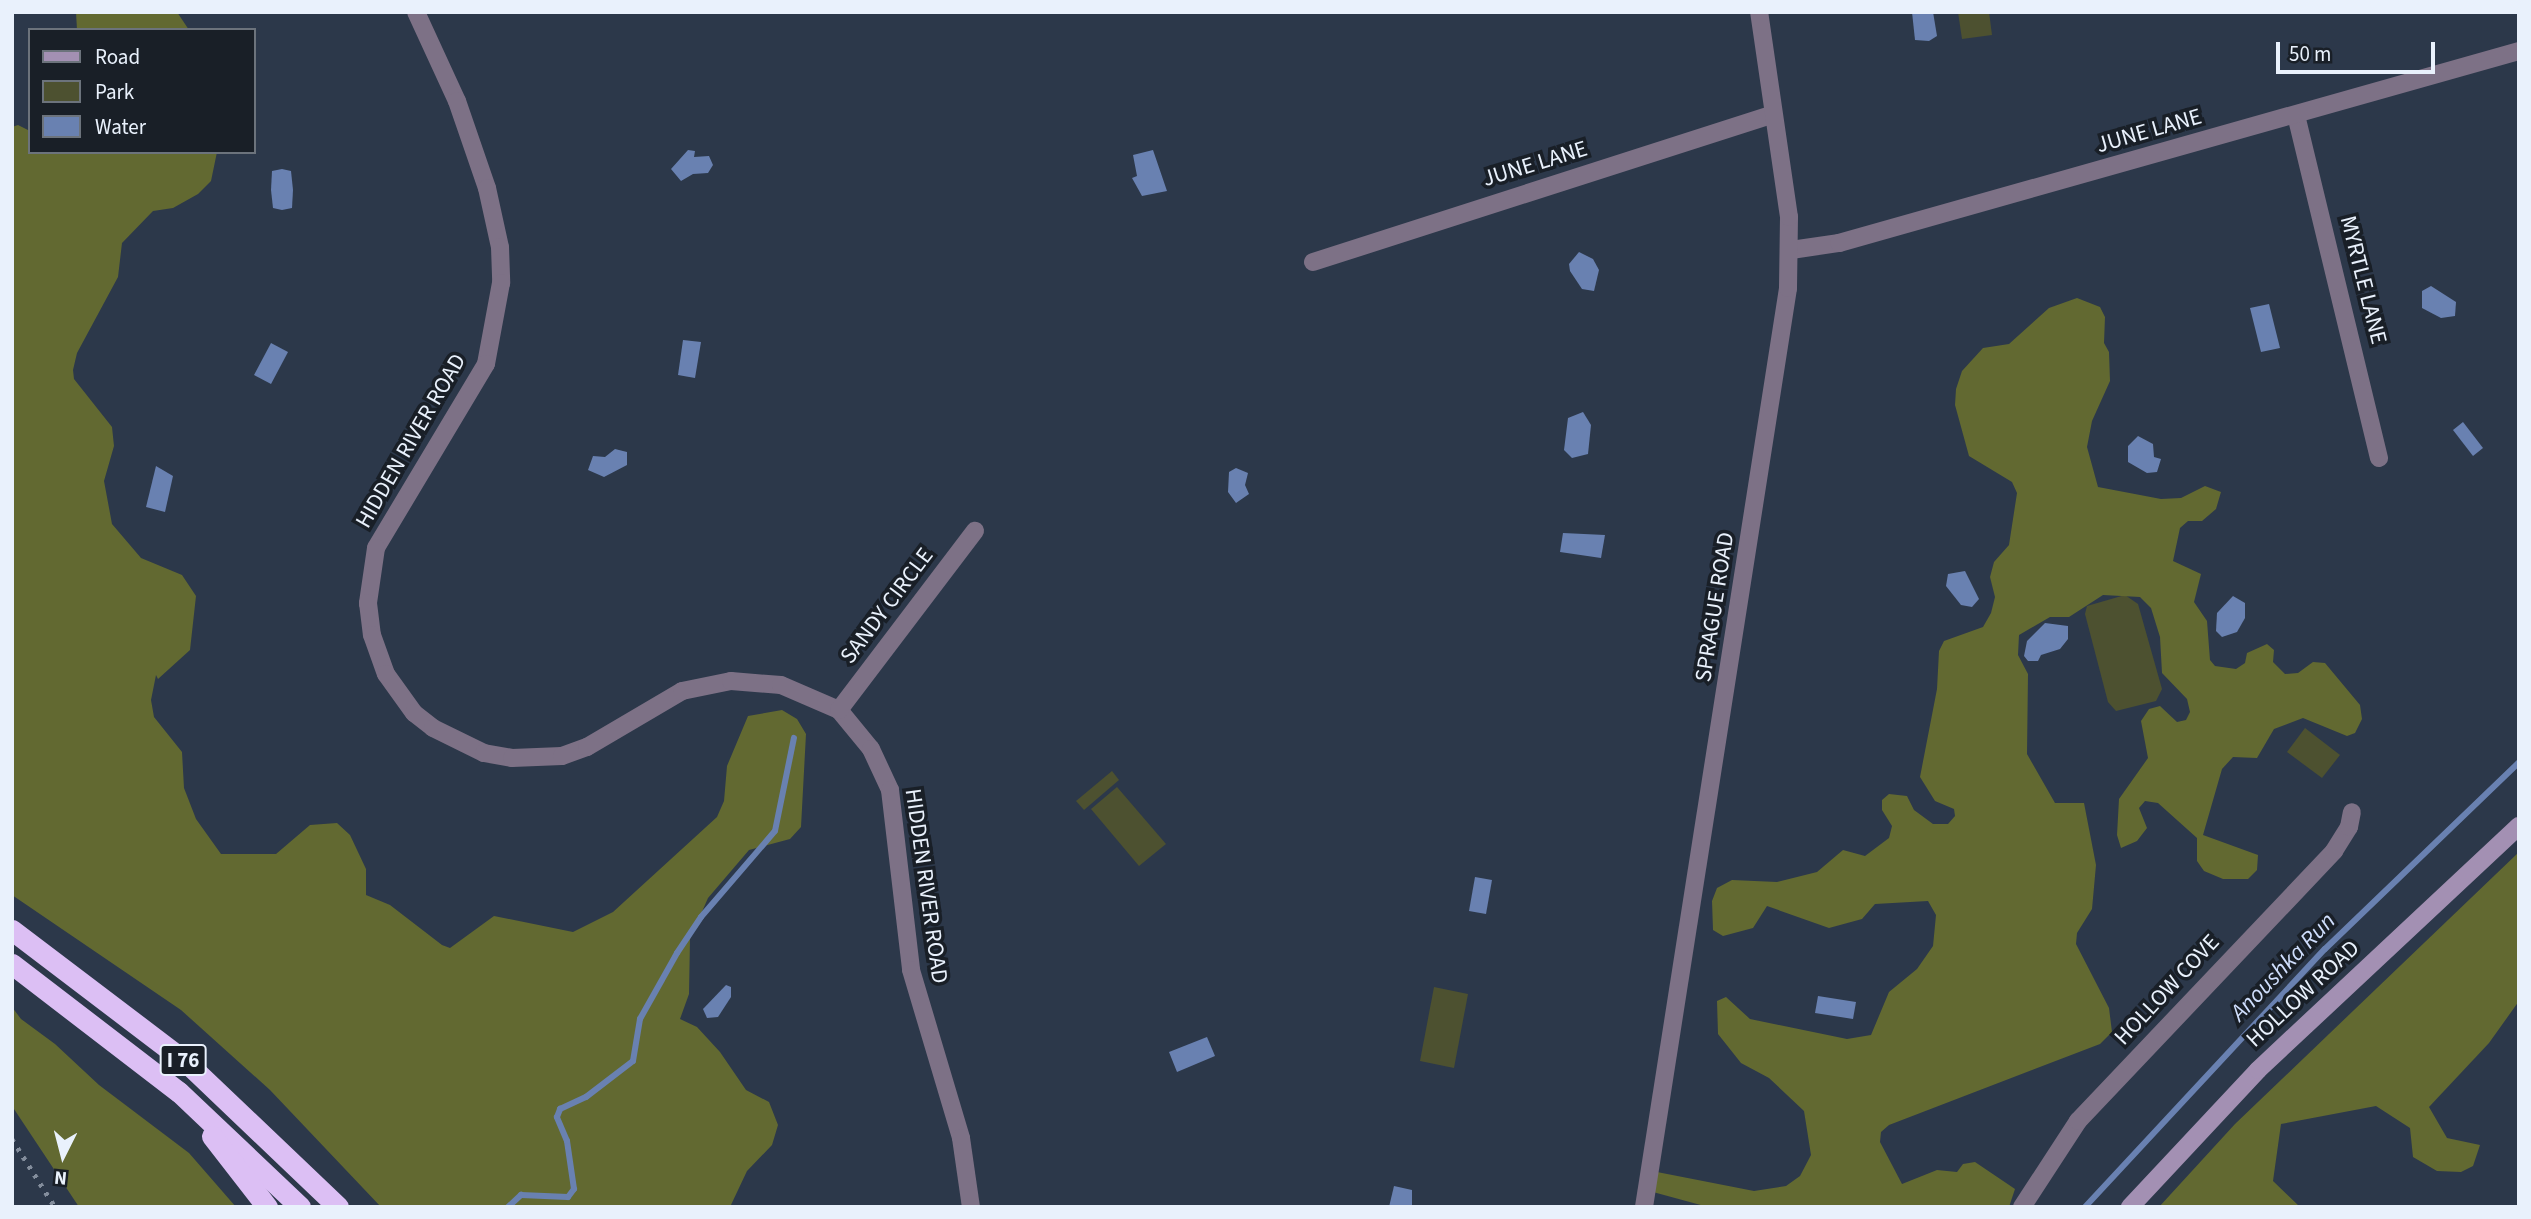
<!DOCTYPE html>
<style>
body{margin:0}
#map{position:relative;width:2531px;height:1219px;overflow:hidden;background:#2c384a;font-family:"Source Sans 3",sans-serif}
div>[style]{position:absolute}
[style*='--x']{left:calc(var(--x)*1px);top:calc(var(--y)*1px);width:calc(var(--w)*1px);rotate:calc(var(--a)*1deg)}
.green>*{inset:0;background:#4d5130}
.forest>*{inset:0;background:#626931}
.water>*{inset:0;background:#6981b1}
.stream>*{height:6px;margin:-3px;padding:0 3px;transform-origin:3px;border-radius:3px;background:#6981b1}
.minor>*{height:18px;margin:-9px;padding:0 9px;transform-origin:9px;border-radius:9px;background:#7d7186}
.secondary>*{height:18px;margin:-9px;padding:0 9px;transform-origin:9px;border-radius:9px;background:#a390b3}
.motorway>*{height:21px;margin:-10.5px;padding:0 10.5px;transform-origin:10.5px;border-radius:10.5px;background:#dcbff4}
.rail>*{height:5px;margin-top:-2.5px;transform-origin:0;background:repeating-linear-gradient(90deg,#838d9c 0 3.5px,transparent 0 10.5px)}
span{translate:-50% -50%;white-space:nowrap;text-align:center;line-height:1.15;-webkit-text-stroke:7px #191f27;paint-order:stroke}
.shield-label span{padding:2px 5px;background:#191f27;border:2px solid;border-radius:5px;-webkit-text-stroke-width:0}
.shield-label{font-size:21px;color:#e9f1fc;font-weight:700}
.street-label{font-size:23px;color:#e9f1fc}
.water-label{font-size:24px;color:#cfdefc;font-style:italic}
.frame{position:absolute;inset:0;border:14px solid #e9f1fc;pointer-events:none}
.legend{position:absolute;left:28px;top:28px;width:228px;height:126px;box-sizing:border-box;background:#191f27;border:2px solid #6c737c;margin:0;padding:9px 12px;list-style:none;font-size:21px;color:#e9f1fc}
.legend li{display:flex;align-items:center;gap:14px;height:35px}
.legend b{width:35px;border:2px solid #6c737c}
.north{position:absolute;left:28px;top:1121px;width:70px;height:70px;-webkit-text-stroke:5px #191f27;paint-order:stroke;rotate:186deg;font-size:19px;font-weight:700;line-height:28px;text-align:center;color:#e9f1fc}
.north::after{content:'';display:block;margin:auto;width:24px;height:32px;background:#e9f1fc;clip-path:polygon(50% 0,100% 100%,50% 72%,0 100%)}
.scale{position:absolute;left:2276px;top:42px;width:159px;height:32px;box-sizing:border-box;border:4px solid #e9f1fc;border-top:0;padding-left:9px;font-size:21px;line-height:24px;white-space:nowrap;color:#e9f1fc;-webkit-text-stroke:5px #191f27;paint-order:stroke}
</style>
<div id="map">
<div class="green">
<div style="clip-path:polygon(1958px 12px,1989px 12px,1992px 35px,1962px 39px)"></div>
<div style="clip-path:polygon(2125px 595px,2138px 604px,2162px 689px,2156px 701px,2116px 711px,2108px 702px,2085px 614px,2087px 606px)"></div>
<div style="clip-path:polygon(2305px 728px,2340px 755px,2322px 778px,2287px 752px)"></div>
<div style="clip-path:polygon(1112px 771px,1119px 780px,1084px 810px,1076px 801px)"></div>
<div style="clip-path:polygon(1117px 787px,1166px 844px,1139px 866px,1091px 809px)"></div>
<div style="clip-path:polygon(1434px 987px,1468px 994px,1454px 1068px,1420px 1061px)"></div>
</div>
<div class="forest">
<div style="clip-path:polygon(76px 12px,177px 12px,189px 30px,77px 30px)"></div>
<div style="clip-path:polygon(18px 125px,30px 131px,30px 152px,217px 152px,211px 181px,198px 194px,173px 208px,153px 211px,122px 243px,118px 277px,77px 353px,73px 370px,74px 379px,112px 427px,114px 446px,104px 481px,112px 524px,141px 558px,182px 575px,196px 596px,190px 650px,158px 679px,156px 675px,151px 700px,154px 717px,182px 752px,184px 788px,196px 819px,221px 854px,276px 854px,310px 825px,337px 823px,350px 835px,366px 869px,366px 895px,390px 905px,442px 945px,450px 948px,494px 916px,573px 932px,613px 912px,717px 817px,724px 801px,727px 766px,748px 716px,782px 710px,797px 719px,806px 734px,801px 827px,790px 839px,749px 850px,708px 898px,690px 939px,689px 994px,680px 1019px,697px 1027px,720px 1052px,746px 1090px,769px 1102px,778px 1125px,772px 1145px,747px 1171px,730px 1207px,381px 1207px,270px 1090px,181px 1010px,12px 895px,12px 127px)"></div>
<div style="clip-path:polygon(2077px 298px,2100px 307px,2105px 317px,2104px 343px,2109px 352px,2110px 381px,2092px 421px,2087px 447px,2098px 487px,2161px 499px,2181px 498px,2205px 486px,2221px 492px,2216px 509px,2202px 521px,2188px 521px,2180px 528px,2173px 561px,2201px 574px,2194px 602px,2207px 621px,2210px 660px,2215px 666px,2236px 669px,2245px 663px,2247px 653px,2267px 644px,2274px 650px,2273px 662px,2285px 674px,2298px 673px,2313px 662px,2325px 663px,2360px 705px,2362px 719px,2355px 733px,2347px 736px,2303px 718px,2274px 729px,2257px 758px,2233px 757px,2222px 769px,2203px 835px,2258px 855px,2257px 870px,2248px 879px,2223px 879px,2204px 871px,2197px 861px,2197px 838px,2158px 803px,2145px 801px,2139px 808px,2147px 828px,2137px 841px,2121px 848px,2117px 835px,2119px 799px,2148px 758px,2141px 721px,2149px 709px,2160px 706px,2177px 722px,2186px 720px,2190px 712px,2187px 699px,2162px 673px,2160px 637px,2151px 608px,2140px 597px,2103px 595px,2069px 617px,2050px 617px,2019px 635px,2018px 655px,2028px 674px,2027px 754px,2055px 803px,2084px 803px,2096px 865px,2092px 909px,2077px 933px,2076px 944px,2109px 1008px,2112px 1032px,2100px 1044px,1889px 1125px,1881px 1132px,1880px 1142px,1902px 1184px,1937px 1170px,1957px 1172px,1963px 1164px,1975px 1162px,2015px 1189px,2009px 1207px,1708px 1207px,1653px 1192px,1657px 1172px,1754px 1191px,1786px 1186px,1800px 1176px,1811px 1155px,1804px 1111px,1769px 1078px,1741px 1063px,1718px 1034px,1717px 1001px,1726px 997px,1750px 1019px,1847px 1039px,1871px 1035px,1889px 992px,1917px 969px,1933px 946px,1936px 915px,1928px 901px,1875px 904px,1862px 919px,1829px 928px,1767px 906px,1753px 928px,1723px 936px,1713px 930px,1712px 901px,1717px 888px,1732px 880px,1777px 882px,1817px 872px,1843px 850px,1865px 856px,1889px 838px,1892px 826px,1882px 810px,1882px 800px,1889px 794px,1907px 796px,1914px 810px,1933px 824px,1948px 824px,1955px 816px,1954px 809px,1935px 801px,1920px 777px,1937px 689px,1939px 651px,1944px 641px,1983px 627px,1991px 613px,1995px 597px,1990px 577px,1994px 562px,2009px 545px,2017px 493px,2012px 482px,1969px 456px,1955px 405px,1956px 389px,1962px 371px,1983px 348px,2009px 344px,2049px 308px)"></div>
<div style="clip-path:polygon(2519px 852px,2519px 1001px,2489px 1043px,2429px 1107px,2447px 1138px,2480px 1145px,2473px 1166px,2461px 1172px,2437px 1171px,2413px 1157px,2410px 1128px,2376px 1106px,2281px 1124px,2273px 1181px,2300px 1207px,2159px 1207px,2235px 1124px)"></div>
<div style="clip-path:polygon(12px 1007px,21px 1019px,55px 1044px,99px 1085px,189px 1153px,236px 1207px,79px 1207px,12px 1106px)"></div>
</div>
<div class="water">
<div style="clip-path:polygon(1912px 12px,1933px 12px,1937px 36px,1929px 41px,1915px 40px)"></div>
<div style="clip-path:polygon(688px 150px,695px 151px,694px 157px,709px 156px,713px 165px,708px 173px,693px 174px,681px 181px,671px 169px)"></div>
<div style="clip-path:polygon(1153px 150px,1167px 191px,1142px 196px,1132px 178px,1137px 176px,1133px 155px)"></div>
<div style="clip-path:polygon(282px 169px,291px 171px,293px 190px,292px 208px,282px 210px,273px 208px,271px 190px,272px 171px)"></div>
<div style="clip-path:polygon(1579px 252px,1593px 259px,1599px 270px,1594px 291px,1582px 289px,1570px 271px,1569px 264px)"></div>
<div style="clip-path:polygon(2431px 286px,2456px 302px,2455px 316px,2441px 318px,2422px 308px,2422px 291px)"></div>
<div style="clip-path:polygon(2269px 304px,2280px 348px,2261px 352px,2250px 308px)"></div>
<div style="clip-path:polygon(683px 340px,701px 342px,695px 378px,678px 375px)"></div>
<div style="clip-path:polygon(271px 343px,288px 352px,271px 384px,254px 375px)"></div>
<div style="clip-path:polygon(1583px 412px,1591px 425px,1588px 454px,1572px 458px,1564px 450px,1568px 418px)"></div>
<div style="clip-path:polygon(2463px 422px,2483px 448px,2473px 456px,2453px 430px)"></div>
<div style="clip-path:polygon(2138px 436px,2153px 444px,2154px 457px,2161px 459px,2157px 472px,2147px 473px,2128px 462px,2128px 446px)"></div>
<div style="clip-path:polygon(615px 449px,627px 452px,627px 465px,604px 477px,588px 470px,593px 456px,605px 457px)"></div>
<div style="clip-path:polygon(156px 466px,173px 476px,165px 512px,146px 507px)"></div>
<div style="clip-path:polygon(1236px 468px,1248px 473px,1245px 485px,1249px 494px,1236px 503px,1228px 492px,1229px 472px)"></div>
<div style="clip-path:polygon(1563px 533px,1605px 535px,1601px 558px,1560px 552px)"></div>
<div style="clip-path:polygon(1965px 571px,1979px 599px,1972px 607px,1961px 605px,1946px 586px,1948px 574px)"></div>
<div style="clip-path:polygon(2233px 596px,2245px 603px,2245px 618px,2237px 632px,2222px 637px,2216px 631px,2217px 613px)"></div>
<div style="clip-path:polygon(2045px 623px,2068px 626px,2068px 639px,2060px 649px,2041px 655px,2038px 661px,2028px 661px,2024px 656px,2027px 641px)"></div>
<div style="clip-path:polygon(1475px 877px,1492px 880px,1486px 914px,1469px 911px)"></div>
<div style="clip-path:polygon(726px 985px,731px 987px,731px 997px,718px 1017px,707px 1018px,703px 1009px)"></div>
<div style="clip-path:polygon(1818px 996px,1856px 1002px,1853px 1019px,1815px 1013px)"></div>
<div style="clip-path:polygon(1207px 1037px,1215px 1056px,1177px 1072px,1169px 1052px)"></div>
<div style="clip-path:polygon(1394px 1186px,1412px 1190px,1412px 1207px,1389px 1207px)"></div>
</div>
<div class="stream">
<div style="--x:508;--y:1207;--w:18;--a:-43"></div>
<div style="--x:521;--y:1195;--w:47;--a:2.4"></div>
<div style="--x:568;--y:1197;--w:10;--a:-53"></div>
<div style="--x:574;--y:1189;--w:49;--a:-98.3"></div>
<div style="--x:567;--y:1141;--w:26;--a:-113"></div>
<div style="--x:557;--y:1117;--w:9;--a:-69"></div>
<div style="--x:560;--y:1109;--w:29;--a:-25"></div>
<div style="--x:586;--y:1097;--w:59;--a:-37.5"></div>
<div style="--x:633;--y:1061;--w:43;--a:-80.5"></div>
<div style="--x:640;--y:1019;--w:76;--a:-60.7"></div>
<div style="--x:677;--y:953;--w:43;--a:-56.3"></div>
<div style="--x:701;--y:917;--w:113;--a:-49.3"></div>
<div style="--x:775;--y:831;--w:95;--a:-78.5"></div>
<div style="--x:2085;--y:1207;--w:352;--a:-47.1"></div>
<div style="--x:2325;--y:949;--w:269;--a:-43.9"></div>
</div>
<div class="minor">
<div style="--x:416;--y:12;--w:98;--a:65.3"></div>
<div style="--x:457;--y:101;--w:92;--a:71"></div>
<div style="--x:487;--y:188;--w:60;--a:77.6"></div>
<div style="--x:500;--y:247;--w:36;--a:88"></div>
<div style="--x:501;--y:283;--w:82;--a:100.5"></div>
<div style="--x:486;--y:364;--w:214;--a:120.9"></div>
<div style="--x:376;--y:548;--w:56;--a:98.3"></div>
<div style="--x:368;--y:603;--w:32;--a:83"></div>
<div style="--x:372;--y:635;--w:41;--a:70.3"></div>
<div style="--x:386;--y:674;--w:48;--a:54.3"></div>
<div style="--x:414;--y:713;--w:24;--a:38"></div>
<div style="--x:433;--y:728;--w:57;--a:26.1"></div>
<div style="--x:484;--y:753;--w:28;--a:10"></div>
<div style="--x:512;--y:758;--w:50;--a:-2.3"></div>
<div style="--x:562;--y:756;--w:27;--a:-20"></div>
<div style="--x:587;--y:747;--w:110;--a:-30.5"></div>
<div style="--x:682;--y:691;--w:50;--a:-11.5"></div>
<div style="--x:731;--y:681;--w:50;--a:4.6"></div>
<div style="--x:781;--y:685;--w:63;--a:23.3"></div>
<div style="--x:839;--y:710;--w:50;--a:50.6"></div>
<div style="--x:871;--y:749;--w:45;--a:65.1"></div>
<div style="--x:890;--y:790;--w:181;--a:83.3"></div>
<div style="--x:911;--y:970;--w:175;--a:73.4"></div>
<div style="--x:961;--y:1138;--w:70;--a:81.8"></div>
<div style="--x:2296;--y:115;--w:353;--a:76.4"></div>
<div style="--x:1791;--y:250;--w:49;--a:-8.3"></div>
<div style="--x:1839;--y:243;--w:707;--a:-15.77"></div>
<div style="--x:1313;--y:262;--w:483;--a:-17.8"></div>
<div style="--x:839;--y:710;--w:225;--a:-52.8"></div>
<div style="--x:1644;--y:1207;--w:930;--a:-81.09"></div>
<div style="--x:1788;--y:288;--w:71;--a:-89.2"></div>
<div style="--x:1789;--y:217;--w:207;--a:-98.3"></div>
<div style="--x:2022;--y:1207;--w:103;--a:-56.9"></div>
<div style="--x:2078;--y:1121;--w:372;--a:-46.5"></div>
<div style="--x:2334;--y:851;--w:28;--a:-58"></div>
<div style="--x:2349;--y:827;--w:15;--a:-79"></div>
</div>
<div class="secondary">
<div style="--x:2130;--y:1207;--w:187;--a:-46.9"></div>
<div style="--x:2258;--y:1070;--w:357;--a:-43.1"></div>
</div>
<div class="motorway">
<div style="--x:12;--y:930;--w:218;--a:37.2"></div>
<div style="--x:186;--y:1062;--w:210;--a:43.6"></div>
<div style="--x:12;--y:964;--w:210;--a:37.5"></div>
<div style="--x:179;--y:1092;--w:167;--a:43.5"></div>
<div style="--x:212;--y:1136;--w:90;--a:52.2"></div>
</div>
<div class="rail">
<div style="--x:12;--y:1139;--w:80;--a:57.7"></div>
</div>
<div class="shield-label">
<span style="left:183px;top:1060px">I 76</span>
</div>
<div class="street-label">
<span style="left:2149px;top:131px;rotate:-16deg">JUNE LANE</span>
<span style="left:1535px;top:164px;rotate:-17deg">JUNE LANE</span>
<span style="left:2363px;top:280px;rotate:76deg">MYRTLE LANE</span>
<span style="left:411px;top:441px;rotate:-60deg">HIDDEN RIVER ROAD</span>
<span style="left:887px;top:606px;rotate:-53deg">SANDY CIRCLE</span>
<span style="left:1715px;top:607px;rotate:-81deg">SPRAGUE ROAD</span>
<span style="left:926px;top:886px;rotate:82deg">HIDDEN RIVER ROAD</span>
<span style="left:2167px;top:990px;rotate:-47deg">HOLLOW COVE</span>
<span style="left:2303px;top:994px;rotate:-43deg">HOLLOW ROAD</span>
</div>
<div class="water-label">
<span style="left:2283px;top:967px;rotate:-46deg">Anoushka Run</span>
</div>
<div class="frame"></div>
<ul class="legend">
<li><b style="height:9px;background:#a390b3"></b>Road</li>
<li><b style="height:19px;background:#4d5130"></b>Park</li>
<li><b style="height:19px;background:#6981b1"></b>Water</li>
</ul>
<div class="north">N</div>
<div class="scale">50 m</div>
</div>
